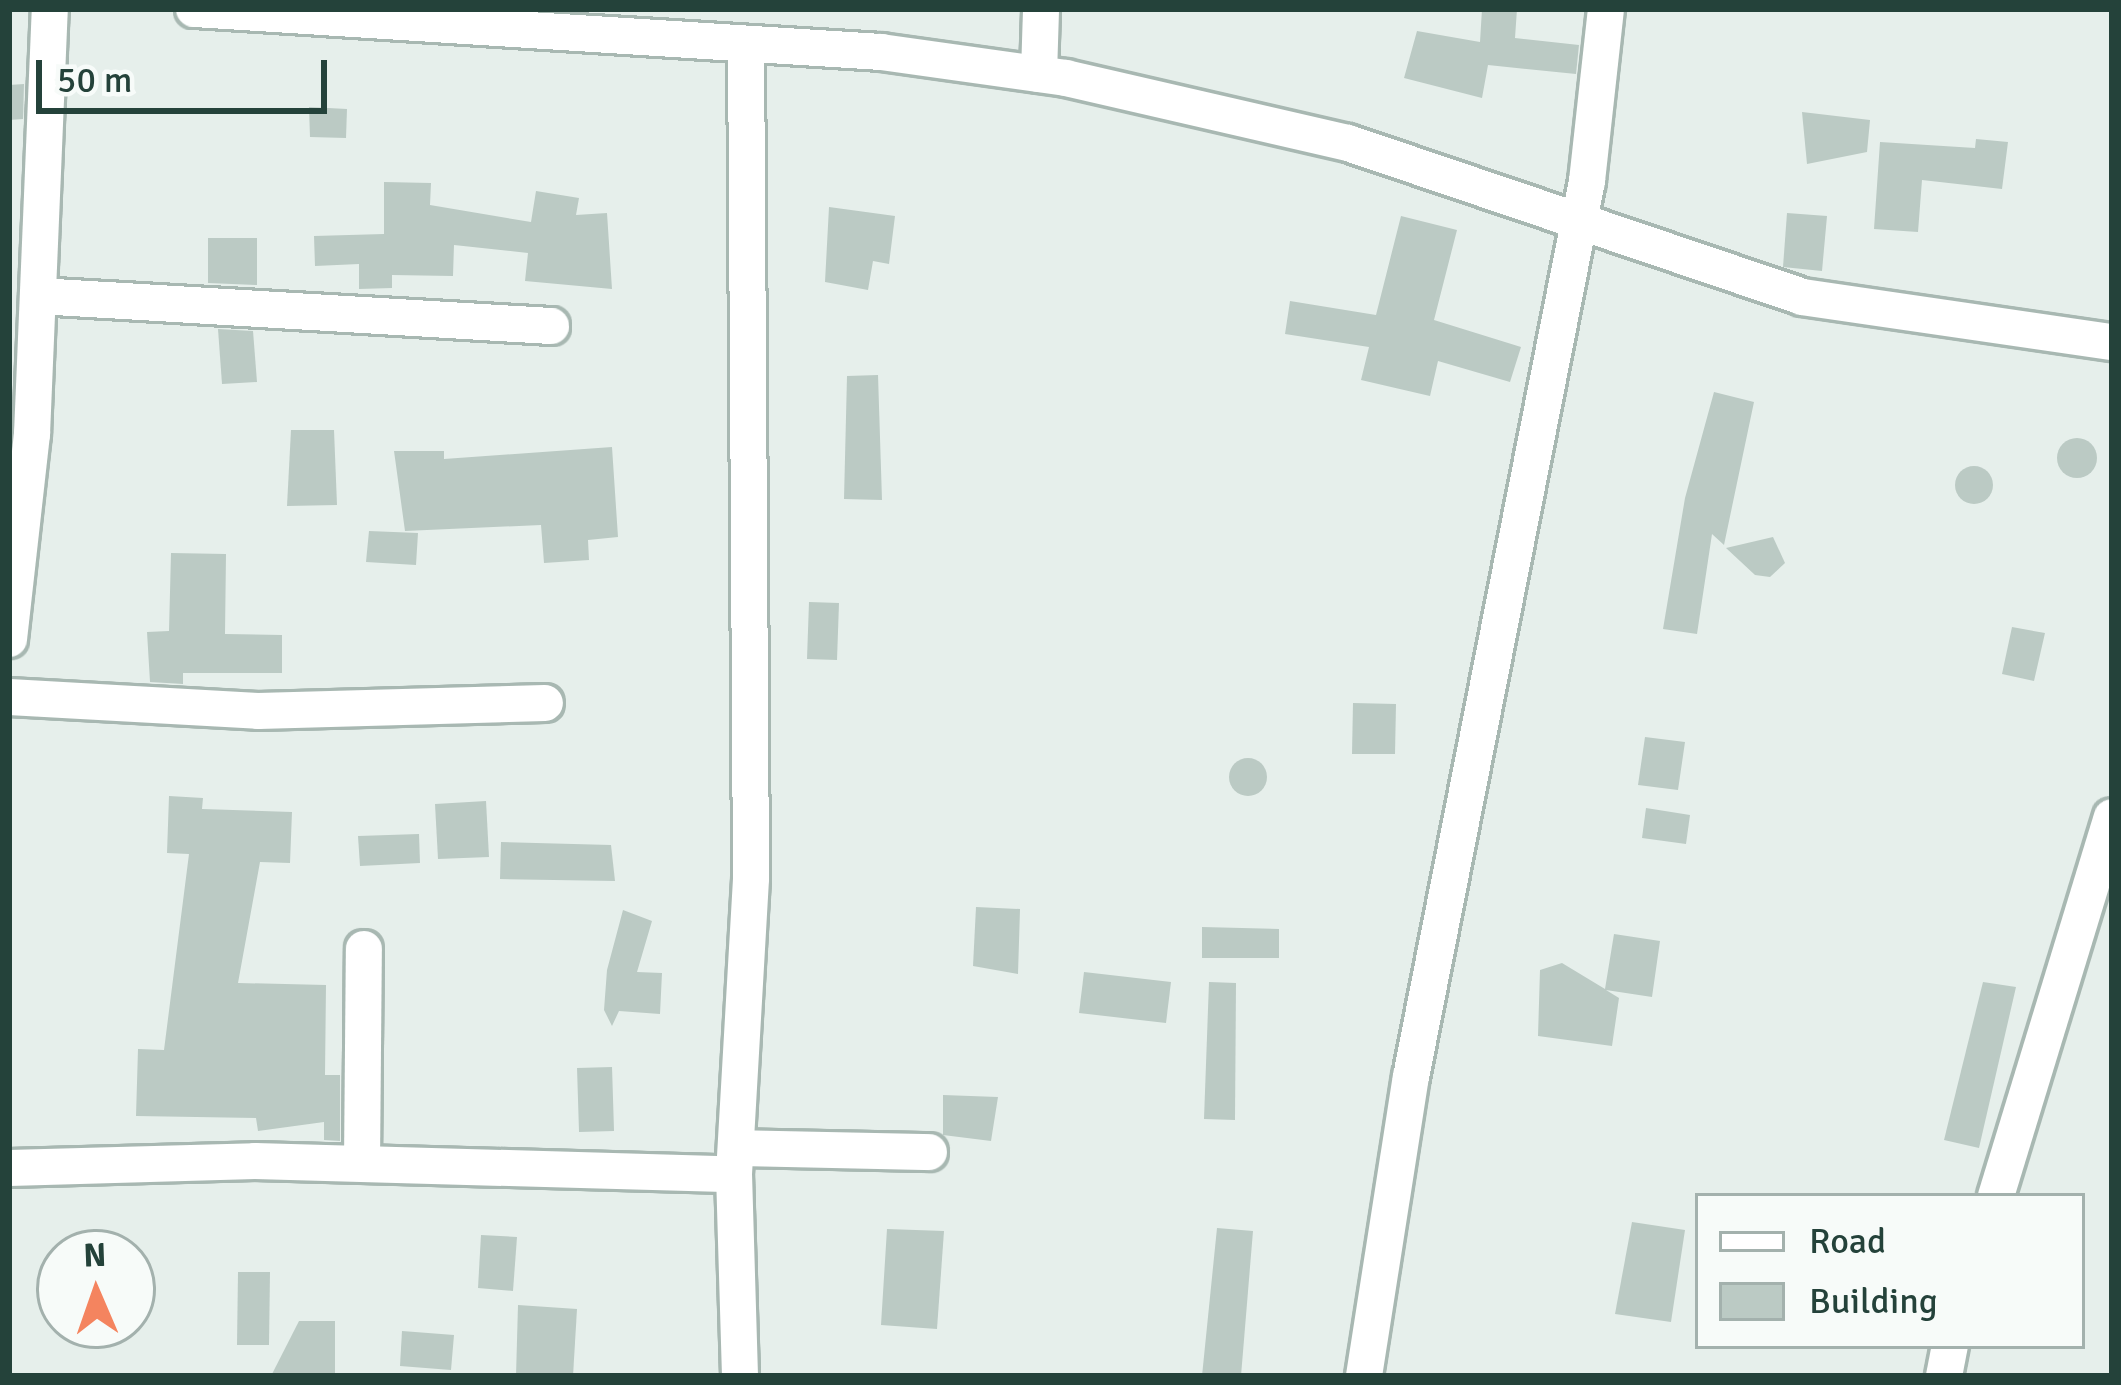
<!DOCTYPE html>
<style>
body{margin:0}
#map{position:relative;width:2121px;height:1385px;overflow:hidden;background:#e6efeb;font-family:Signika,sans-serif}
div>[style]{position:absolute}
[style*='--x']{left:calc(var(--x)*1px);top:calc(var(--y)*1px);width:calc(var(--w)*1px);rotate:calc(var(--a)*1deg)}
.building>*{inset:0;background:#bbcac4}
.round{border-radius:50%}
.roads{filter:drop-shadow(3px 0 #a8b8b2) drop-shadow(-3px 0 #a8b8b2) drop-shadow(0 3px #a8b8b2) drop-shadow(0 -3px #a8b8b2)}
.minor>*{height:36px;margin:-18px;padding:0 18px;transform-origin:18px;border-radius:18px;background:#fff}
span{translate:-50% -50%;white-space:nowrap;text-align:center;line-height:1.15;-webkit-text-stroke:10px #f7fbf9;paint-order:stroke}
.frame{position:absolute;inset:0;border:12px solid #24423a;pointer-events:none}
.legend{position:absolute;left:1695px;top:1193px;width:390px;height:156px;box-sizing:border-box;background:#f7fbf9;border:3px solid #a3b1ad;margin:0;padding:15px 21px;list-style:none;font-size:36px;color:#24423a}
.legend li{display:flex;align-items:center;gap:24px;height:60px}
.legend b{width:60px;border:3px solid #a3b1ad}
.north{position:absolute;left:36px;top:1229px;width:120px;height:120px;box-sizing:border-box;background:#f7fbf9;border:3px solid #a3b1ad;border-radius:50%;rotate:358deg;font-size:33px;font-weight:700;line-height:48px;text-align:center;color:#24423a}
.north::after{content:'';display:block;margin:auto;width:42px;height:54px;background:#f4845f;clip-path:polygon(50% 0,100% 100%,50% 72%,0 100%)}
.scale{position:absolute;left:36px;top:60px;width:291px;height:54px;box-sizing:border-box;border:6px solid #24423a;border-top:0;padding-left:15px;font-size:36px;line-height:42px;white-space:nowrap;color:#24423a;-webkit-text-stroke:9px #f7fbf9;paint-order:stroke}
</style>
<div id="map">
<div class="building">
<div style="clip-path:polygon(1482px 9px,1517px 9px,1515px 38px,1579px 45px,1576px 74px,1488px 65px,1482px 98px,1404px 78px,1417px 31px,1480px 42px)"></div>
<div style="clip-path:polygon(24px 84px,23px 119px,9px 120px,9px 85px)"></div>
<div style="clip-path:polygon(309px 107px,347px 109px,346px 138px,310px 137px)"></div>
<div style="clip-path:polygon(1802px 112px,1870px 120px,1867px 152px,1807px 164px)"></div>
<div style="clip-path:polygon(1976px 139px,2008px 142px,2002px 189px,1922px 180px,1918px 232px,1874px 229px,1880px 142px,1975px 148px)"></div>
<div style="clip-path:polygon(384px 182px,431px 183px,430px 205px,531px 222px,536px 191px,579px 198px,576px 215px,607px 213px,612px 289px,525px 281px,528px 253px,454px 245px,453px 276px,392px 275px,392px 288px,359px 289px,359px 264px,315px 266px,314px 236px,384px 234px)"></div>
<div style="clip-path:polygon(829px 207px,895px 216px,889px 264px,873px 261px,868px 290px,825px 282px)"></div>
<div style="clip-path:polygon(1787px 213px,1827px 216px,1822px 271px,1783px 267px)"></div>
<div style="clip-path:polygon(1401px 216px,1457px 230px,1434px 320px,1521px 347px,1510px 382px,1438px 361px,1430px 396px,1361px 380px,1369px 347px,1285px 334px,1290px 301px,1376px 315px)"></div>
<div style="clip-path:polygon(208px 238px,257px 238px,257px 285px,208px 283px)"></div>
<div style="clip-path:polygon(218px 329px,253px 331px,257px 382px,222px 384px)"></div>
<div style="clip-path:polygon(878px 375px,882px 500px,844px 499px,847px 376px)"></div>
<div style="clip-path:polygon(1714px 392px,1754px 402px,1724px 545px,1712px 534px,1697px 634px,1663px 629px,1685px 498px)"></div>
<div style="clip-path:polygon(291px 430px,334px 430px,337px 505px,287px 506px)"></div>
<div class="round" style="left:2057px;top:438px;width:40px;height:40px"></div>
<div style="clip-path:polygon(612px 447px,618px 537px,588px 540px,589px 560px,544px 563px,541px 525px,405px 531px,394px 451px,444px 451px,444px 459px)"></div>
<div class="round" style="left:1955px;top:466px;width:38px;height:38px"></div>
<div style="clip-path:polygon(369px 531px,418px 533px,416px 565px,366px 562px)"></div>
<div style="clip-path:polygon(1773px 537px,1785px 563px,1770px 577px,1755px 575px,1726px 548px)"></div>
<div style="clip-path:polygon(171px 553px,226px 554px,225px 634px,282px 635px,282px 673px,183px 673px,183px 684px,150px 682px,147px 632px,169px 631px)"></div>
<div style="clip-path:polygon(809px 602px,839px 603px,837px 660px,807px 659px)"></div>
<div style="clip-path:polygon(2012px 627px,2045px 633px,2034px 681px,2002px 674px)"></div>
<div style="clip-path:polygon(1353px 703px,1396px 704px,1395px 754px,1352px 754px)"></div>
<div style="clip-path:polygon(1645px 737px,1685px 742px,1678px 790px,1638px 785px)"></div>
<div class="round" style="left:1229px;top:758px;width:38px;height:38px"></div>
<div style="clip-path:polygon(169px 796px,203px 798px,202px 809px,292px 812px,290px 863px,260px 862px,238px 983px,326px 985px,325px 1075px,340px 1075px,340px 1141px,324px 1140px,324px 1122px,258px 1131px,256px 1118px,136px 1116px,138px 1049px,164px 1050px,189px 854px,167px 853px)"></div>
<div style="clip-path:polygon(486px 801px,489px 857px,438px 859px,435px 804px)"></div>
<div style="clip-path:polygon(1646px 808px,1690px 815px,1686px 844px,1642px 838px)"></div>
<div style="clip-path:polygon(419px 834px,420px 863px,360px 866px,358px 836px)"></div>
<div style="clip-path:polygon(501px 842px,611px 845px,615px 881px,500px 879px)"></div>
<div style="clip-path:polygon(976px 907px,1020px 909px,1018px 974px,973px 966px)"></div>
<div style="clip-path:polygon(623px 910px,652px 921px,637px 972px,662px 973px,660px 1014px,619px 1011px,612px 1026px,604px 1010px,607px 970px)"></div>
<div style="clip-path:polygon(1202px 927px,1279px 929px,1279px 958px,1202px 958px)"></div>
<div style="clip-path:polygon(1614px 934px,1660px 941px,1652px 997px,1606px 990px,1619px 998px,1612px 1046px,1538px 1036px,1540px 970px,1562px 963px,1605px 989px)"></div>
<div style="clip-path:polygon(1084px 972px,1171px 982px,1166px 1023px,1079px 1013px)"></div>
<div style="clip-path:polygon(1209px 982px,1236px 983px,1235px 1120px,1204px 1119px)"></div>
<div style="clip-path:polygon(1983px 982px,2016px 987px,1979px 1148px,1944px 1140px)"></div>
<div style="clip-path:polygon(612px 1067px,614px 1131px,579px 1132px,577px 1068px)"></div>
<div style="clip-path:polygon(943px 1095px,998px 1097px,991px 1141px,943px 1135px)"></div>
<div style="clip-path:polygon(1632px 1222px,1685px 1230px,1671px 1322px,1615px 1314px)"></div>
<div style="clip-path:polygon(1217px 1228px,1253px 1231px,1241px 1376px,1202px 1376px)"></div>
<div style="clip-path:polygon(887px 1229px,944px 1231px,937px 1329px,881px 1325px)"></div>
<div style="clip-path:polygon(481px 1235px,517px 1237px,513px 1291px,478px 1288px)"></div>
<div style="clip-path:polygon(238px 1272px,270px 1272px,269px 1345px,237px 1345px)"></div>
<div style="clip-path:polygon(518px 1305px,577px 1309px,573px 1376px,516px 1376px)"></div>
<div style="clip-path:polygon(299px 1321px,335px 1321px,335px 1376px,271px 1376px)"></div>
<div style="clip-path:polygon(402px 1331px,454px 1335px,451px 1370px,400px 1366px)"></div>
</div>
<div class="roads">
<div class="minor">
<div style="--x:194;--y:9;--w:688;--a:3.58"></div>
<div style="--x:881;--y:52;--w:187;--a:8"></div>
<div style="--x:1066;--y:78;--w:289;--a:13"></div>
<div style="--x:1348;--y:143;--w:479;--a:18.7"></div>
<div style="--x:1802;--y:297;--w:313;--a:8.3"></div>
<div style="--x:1039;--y:74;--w:65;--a:-88.2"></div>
<div style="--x:38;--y:296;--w:514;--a:3.35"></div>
<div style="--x:9;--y:639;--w:206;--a:-83.6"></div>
<div style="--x:32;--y:434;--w:425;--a:-87.6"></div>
<div style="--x:9;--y:697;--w:249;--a:3.2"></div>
<div style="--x:258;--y:711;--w:287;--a:-1.6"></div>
<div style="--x:736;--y:1148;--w:193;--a:1.2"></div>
<div style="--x:362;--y:1163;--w:214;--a:-89.5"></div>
<div style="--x:9;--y:1168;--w:246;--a:-1.6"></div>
<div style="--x:255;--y:1161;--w:479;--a:1.6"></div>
<div style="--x:1996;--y:1196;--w:396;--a:-73"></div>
<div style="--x:740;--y:1376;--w:202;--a:-91.7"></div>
<div style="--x:734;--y:1174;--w:296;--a:-86.7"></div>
<div style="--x:751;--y:878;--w:833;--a:-90.34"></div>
<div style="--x:1364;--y:1376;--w:303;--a:-81.1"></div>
<div style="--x:1411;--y:1077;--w:913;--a:-78.89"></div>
<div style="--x:1587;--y:181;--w:173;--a:-83.7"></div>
<div style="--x:1944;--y:1376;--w:31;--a:-79"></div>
</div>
</div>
<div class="frame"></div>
<ul class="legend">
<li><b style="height:15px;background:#fff"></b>Road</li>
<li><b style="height:33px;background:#bbcac4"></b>Building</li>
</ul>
<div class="north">N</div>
<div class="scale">50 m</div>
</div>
